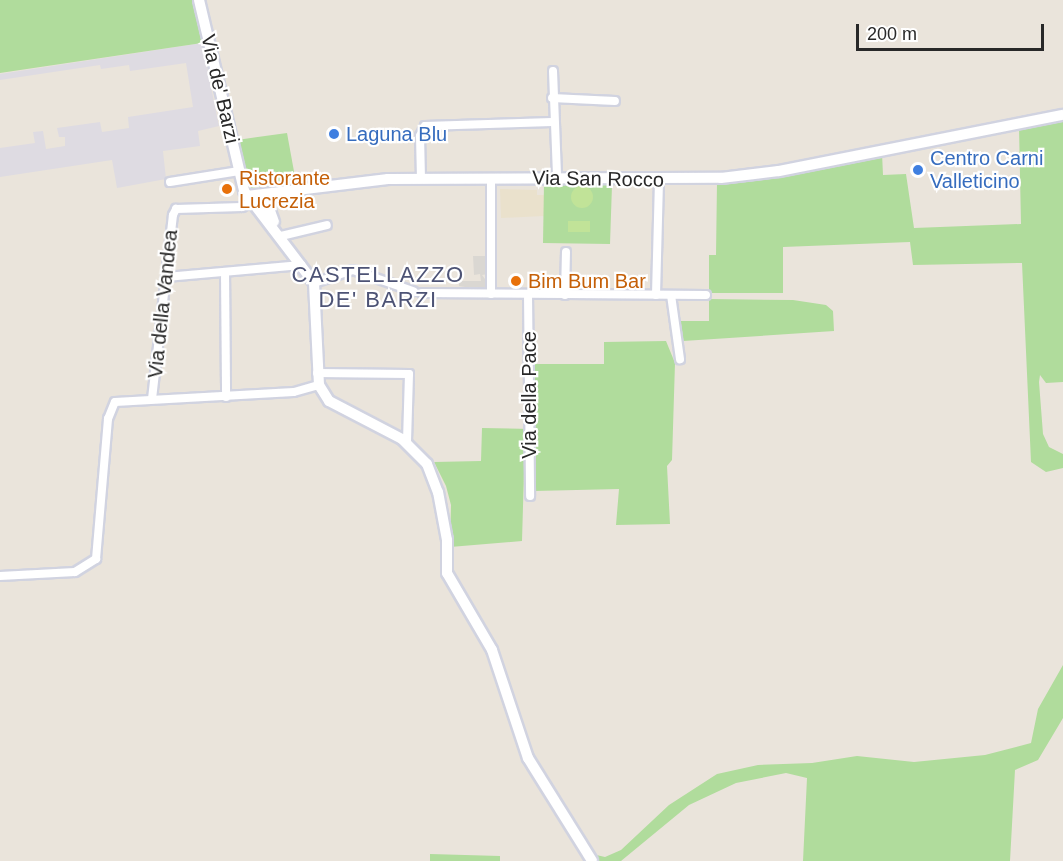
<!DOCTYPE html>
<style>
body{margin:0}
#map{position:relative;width:1063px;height:861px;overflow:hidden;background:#eae4db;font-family:Arial,sans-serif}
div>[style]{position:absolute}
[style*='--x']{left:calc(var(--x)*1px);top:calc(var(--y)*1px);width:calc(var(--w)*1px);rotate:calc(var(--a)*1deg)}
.industrial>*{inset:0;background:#dedbe2}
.education>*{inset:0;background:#eae1cc}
.green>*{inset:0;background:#b0dc9c}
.pitch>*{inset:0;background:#c1e398}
.round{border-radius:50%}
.plaza>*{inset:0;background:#dad7d2}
.roads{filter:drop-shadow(2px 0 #d1d3e0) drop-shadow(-2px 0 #d1d3e0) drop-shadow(0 2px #d1d3e0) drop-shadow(0 -2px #d1d3e0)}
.street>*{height:8px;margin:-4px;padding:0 4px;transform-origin:4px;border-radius:4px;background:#fff}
.secondary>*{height:10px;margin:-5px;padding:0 5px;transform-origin:5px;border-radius:5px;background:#fff}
.dots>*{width:16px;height:16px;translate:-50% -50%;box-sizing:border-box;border:3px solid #fff;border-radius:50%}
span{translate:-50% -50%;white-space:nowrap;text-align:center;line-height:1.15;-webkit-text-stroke:4.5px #fff;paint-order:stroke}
.street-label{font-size:20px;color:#282828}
.shop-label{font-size:20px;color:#366cbe}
.left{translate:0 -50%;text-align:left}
.food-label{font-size:20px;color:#c56008}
.quarter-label{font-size:22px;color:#4d5375;letter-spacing:1.5px}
.scale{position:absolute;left:856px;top:24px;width:188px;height:27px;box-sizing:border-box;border:3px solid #282828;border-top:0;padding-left:8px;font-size:18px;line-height:21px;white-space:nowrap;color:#282828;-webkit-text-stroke:4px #fff;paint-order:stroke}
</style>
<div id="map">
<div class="industrial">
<div style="clip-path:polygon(202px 43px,219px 126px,198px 131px,200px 146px,163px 151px,166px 179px,117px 188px,112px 160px,0 177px,0 148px,35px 143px,33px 132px,43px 131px,46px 149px,65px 146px,65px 137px,59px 137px,57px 128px,100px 122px,102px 132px,129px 128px,128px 117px,193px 107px,186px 63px,130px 71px,129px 65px,101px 69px,100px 65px,0 80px,0 74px)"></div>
</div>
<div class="education">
<div style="clip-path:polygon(500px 189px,537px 190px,537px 195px,544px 195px,544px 216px,501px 218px)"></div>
</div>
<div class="green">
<div style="clip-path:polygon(0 0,192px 0,202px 43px,0 73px)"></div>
<div style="clip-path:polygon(1063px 120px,1063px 382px,1046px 383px,1040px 375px,1039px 382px,1043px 434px,1049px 447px,1063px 454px,1063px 468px,1046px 472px,1031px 462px,1022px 263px,913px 265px,910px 242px,783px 247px,783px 293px,709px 293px,709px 255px,716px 255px,717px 182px,882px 153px,883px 175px,906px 174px,914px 228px,1021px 224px,1019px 127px)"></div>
<div style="clip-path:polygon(287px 133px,297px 188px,250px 190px,237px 140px)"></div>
<div style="clip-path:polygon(544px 184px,612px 185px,610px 244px,543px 243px)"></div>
<div style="clip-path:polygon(709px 299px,793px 300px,826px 305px,833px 311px,834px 331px,683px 341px,680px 321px,709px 321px)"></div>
<div style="clip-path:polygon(666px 341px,675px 363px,672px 460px,667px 466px,670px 524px,616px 525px,619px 489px,534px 491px,535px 473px,524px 472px,522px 541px,450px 547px,451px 505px,446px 486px,434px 462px,481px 461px,482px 428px,532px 429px,533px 364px,604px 364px,604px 342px)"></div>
<div style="clip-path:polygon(1063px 665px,1063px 718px,1038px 760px,1015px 770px,1010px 861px,803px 861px,807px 778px,786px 773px,736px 783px,689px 805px,621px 861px,596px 861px,592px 854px,605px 857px,621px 850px,669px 805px,717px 774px,758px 765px,812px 763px,857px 756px,914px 762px,985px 755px,1031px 743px,1038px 709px)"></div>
<div style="clip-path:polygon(430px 854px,500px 856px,500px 861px,430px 861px)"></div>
</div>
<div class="pitch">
<div class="round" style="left:571px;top:186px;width:22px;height:22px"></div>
<div style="clip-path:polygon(568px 221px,590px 221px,590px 232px,568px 232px)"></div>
</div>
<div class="plaza">
<div style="clip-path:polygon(473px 256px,487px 256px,488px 274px,482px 275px,488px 283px,483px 290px,459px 286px,459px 281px,481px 281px,480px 274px,474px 275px)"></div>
</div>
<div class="roads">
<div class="street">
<div style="--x:553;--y:71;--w:106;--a:87.8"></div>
<div style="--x:552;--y:98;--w:63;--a:2.7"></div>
<div style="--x:491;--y:178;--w:116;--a:90"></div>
<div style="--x:421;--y:179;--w:43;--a:-91.3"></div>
<div style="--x:420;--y:136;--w:11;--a:-63"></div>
<div style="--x:425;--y:126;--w:127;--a:-1.8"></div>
<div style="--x:170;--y:182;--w:70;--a:-9.1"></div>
<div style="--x:281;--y:236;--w:47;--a:-13.4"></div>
<div style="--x:225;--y:272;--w:125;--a:89.5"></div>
<div style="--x:166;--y:277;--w:136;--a:-5.1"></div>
<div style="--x:314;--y:283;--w:41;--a:-18.4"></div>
<div style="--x:353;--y:270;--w:64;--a:19.3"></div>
<div style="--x:422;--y:293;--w:284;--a:0.4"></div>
<div style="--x:528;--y:294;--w:202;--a:89.4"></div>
<div style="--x:565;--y:295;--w:43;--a:-88.7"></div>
<div style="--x:656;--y:295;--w:116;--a:-88.5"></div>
<div style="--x:671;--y:295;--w:65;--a:82"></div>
<div style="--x:317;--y:373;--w:92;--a:0.6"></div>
<div style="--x:409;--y:374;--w:69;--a:91.7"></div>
<div style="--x:152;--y:399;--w:185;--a:-83.5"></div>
<div style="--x:173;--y:215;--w:7;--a:-63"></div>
<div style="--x:176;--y:209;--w:66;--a:-1.7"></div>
<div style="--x:242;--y:207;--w:10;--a:-29"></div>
<div style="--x:0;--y:576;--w:75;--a:-3.1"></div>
<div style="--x:75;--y:572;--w:25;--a:-32"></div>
<div style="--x:96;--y:559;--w:141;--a:-85.1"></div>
<div style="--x:108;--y:419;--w:18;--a:-68"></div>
<div style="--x:115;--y:402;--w:179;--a:-3.2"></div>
<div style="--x:294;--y:392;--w:26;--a:-16"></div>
</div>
<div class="secondary">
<div style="--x:199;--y:0;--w:196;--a:76.7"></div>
<div style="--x:244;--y:191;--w:116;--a:52.7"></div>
<div style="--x:314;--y:283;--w:102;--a:87.2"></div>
<div style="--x:319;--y:385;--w:19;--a:58"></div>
<div style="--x:329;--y:401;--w:82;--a:27.5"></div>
<div style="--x:402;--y:439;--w:35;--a:45"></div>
<div style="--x:427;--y:464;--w:30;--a:69"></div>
<div style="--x:438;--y:492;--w:49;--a:79.4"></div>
<div style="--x:447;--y:540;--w:33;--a:90"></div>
<div style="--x:447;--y:573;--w:89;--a:59.7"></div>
<div style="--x:492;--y:650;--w:114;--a:71.6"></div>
<div style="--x:528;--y:758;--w:121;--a:58.1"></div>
<div style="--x:247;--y:196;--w:142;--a:-6.9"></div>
<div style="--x:388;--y:179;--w:333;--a:-0.2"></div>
<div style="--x:721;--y:178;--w:58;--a:-6.9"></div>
<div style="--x:779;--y:171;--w:289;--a:-11.2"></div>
<div style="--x:266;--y:200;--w:23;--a:70"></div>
</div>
</div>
<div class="dots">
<div style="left:334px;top:134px;background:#3f7fe0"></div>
<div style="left:918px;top:170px;background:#3f7fe0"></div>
<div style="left:227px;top:189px;background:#e8710a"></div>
<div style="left:516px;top:281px;background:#e8710a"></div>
</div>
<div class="street-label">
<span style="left:220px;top:89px;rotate:77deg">Via de' Barzi</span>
<span style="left:598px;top:179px;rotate:1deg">Via San Rocco</span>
<span style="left:163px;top:304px;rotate:-84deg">Via della Vandea</span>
<span style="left:529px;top:395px;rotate:-90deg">Via della Pace</span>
</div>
<div class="shop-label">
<span class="left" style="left:346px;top:134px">Laguna Blu</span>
<span class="left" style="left:930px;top:170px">Centro Carni<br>Valleticino</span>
</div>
<div class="food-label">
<span class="left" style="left:239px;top:190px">Ristorante<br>Lucrezia</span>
<span class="left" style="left:528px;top:281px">Bim Bum Bar</span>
</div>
<div class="quarter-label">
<span style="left:378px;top:287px">CASTELLAZZO<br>DE' BARZI</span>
</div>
<div class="scale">200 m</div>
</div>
